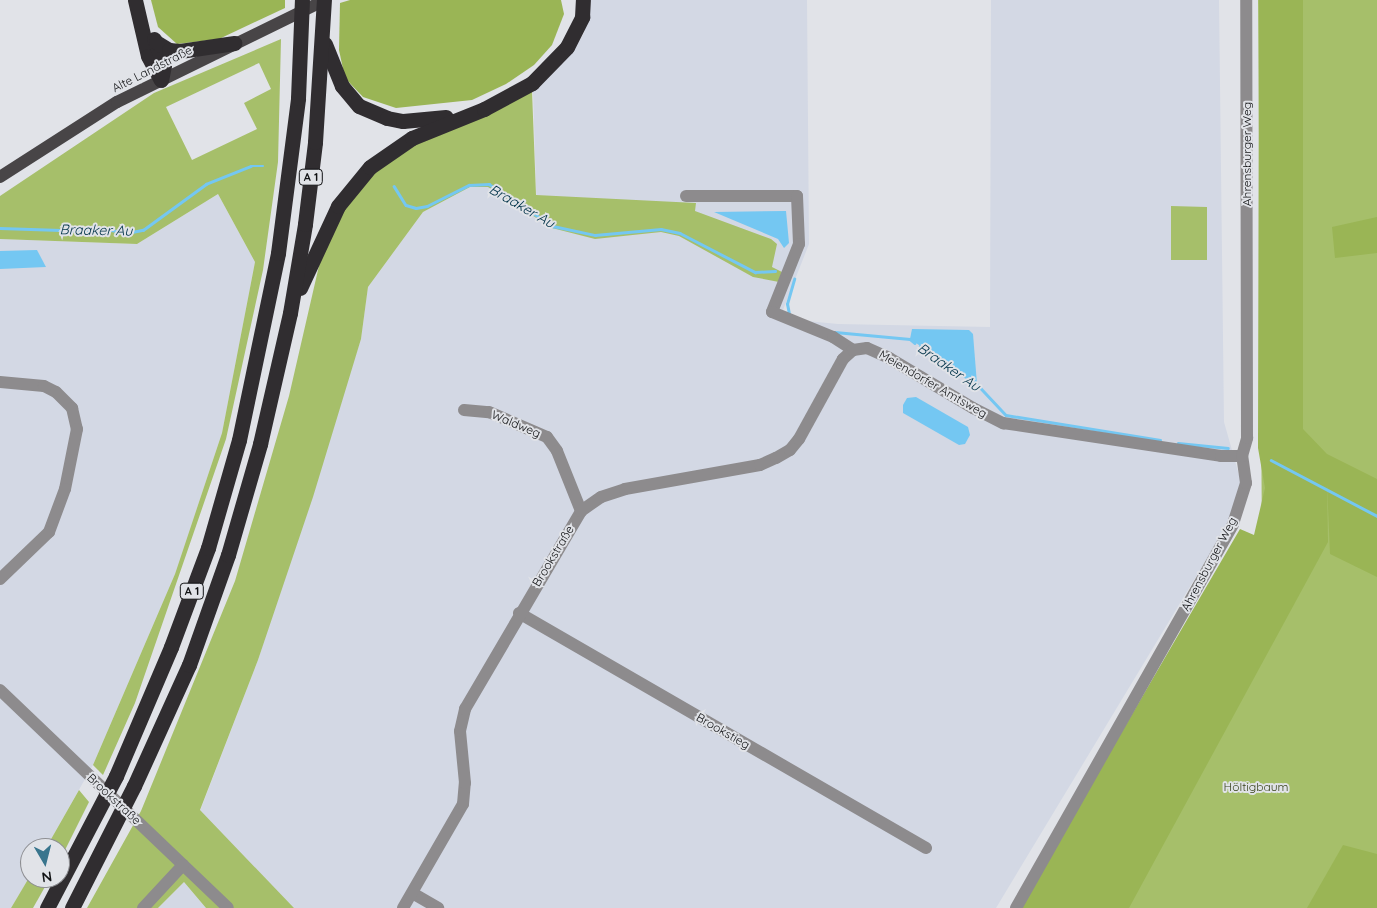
<!DOCTYPE html>
<meta charset="utf-8">
<style>
body{margin:0}
#map{position:relative;width:1377px;height:908px;overflow:hidden;background:#e1e3e8;font-family:Quicksand,sans-serif}
div>[style]{position:absolute}
[style*='--x']{left:calc(var(--x)*1px);top:calc(var(--y)*1px);width:calc(var(--w)*1px);rotate:calc(var(--a)*1deg)}
.built>*{inset:0;background:#d3d8e4}
.green>*{inset:0;background:#a6bf6a}
.forest>*{inset:0;background:#9ab555}
.water>*{inset:0;background:#74c7f2}
.stream>*{height:2.5px;margin:-1.25px;padding:0 1.25px;transform-origin:1.25px;border-radius:1.25px;background:#74c7f2}
.minor>*{height:12px;margin:-6px;padding:0 6px;transform-origin:6px;border-radius:6px;background:#8d8b8d}
.major>*{height:12px;margin:-6px;padding:0 6px;transform-origin:6px;border-radius:6px;background:#484547}
.highway>*{height:15px;margin:-7.5px;padding:0 7.5px;transform-origin:7.5px;border-radius:7.5px;background:#302d30}
span{translate:-50% -50%;white-space:nowrap;text-align:center;line-height:1.15;-webkit-text-stroke:4px #e1e3e8;paint-order:stroke}
.shield-label span{padding:1px 4px;background:#e1e3e8;border:1px solid;border-radius:4px;-webkit-text-stroke-width:0}
.shield-label{font-size:11px;color:#111214;font-weight:700}
.street-label{font-size:12px;color:#111214}
.park-label{font-size:12px;color:#37421a}
.water-label{font-size:14px;color:#003349;font-style:italic}
.north{position:absolute;left:20px;top:838px;width:50px;height:50px;box-sizing:border-box;background:#e1e3e8;border:1px solid #8e8f93;border-radius:50%;rotate:172deg;font-size:14px;font-weight:700;line-height:20px;text-align:center;color:#111214}
.north::after{content:'';display:block;margin:auto;width:18px;height:22px;background:#39758d;clip-path:polygon(50% 0,100% 100%,50% 72%,0 100%)}
</style>
<div id="map">
<div class="built">
<div style="clip-path:polygon(591px 0,807px 0,809px 244px,783px 310px,807px 321px,838px 324px,990px 327px,991px 0,1219px 0,1224px 422px,1241px 482px,1229px 522px,996px 908px,294px 908px,200px 811px,258px 660px,361px 339px,368px 287px,423px 212px,470px 187px,489px 187px,537px 218px,533px 90px,573px 51px,584px 33px)"></div>
<div style="clip-path:polygon(218px 194px,255px 262px,222px 433px,175px 574px,93px 765px,46px 848px,30px 848px,30px 876px,11px 908px,0 908px,0 239px,137px 244px)"></div>
<div style="clip-path:polygon(184px 882px,206px 908px,158px 908px)"></div>
</div>
<div class="green">
<div style="clip-path:polygon(1258px 0,1377px 0,1377px 908px,1043px 908px,1262px 543px)"></div>
<div style="clip-path:polygon(evenodd,281px 39px,278px 162px,263px 270px,226px 439px,135px 703px,103px 775px,93px 765px,175px 574px,222px 433px,255px 262px,218px 194px,137px 244px,0 239px,0 196px,154px 93px,281px 39px,259px 63px,271px 89px,244px 103px,257px 129px,192px 160px,166px 107px,259px 63px)"></div>
<div style="clip-path:polygon(532px 91px,536px 195px,696px 203px,695px 211px,771px 239px,777px 244px,772px 267px,782px 272px,779px 282px,753px 277px,679px 236px,661px 232px,595px 239px,552px 228px,488px 187px,470px 187px,423px 212px,368px 287px,361px 339px,313px 497px,258px 660px,200px 810px,294px 908px,206px 908px,184px 882px,158px 908px,87px 908px,141px 811px,235px 581px,289px 396px,321px 257px,341px 213px,374px 170px,409px 146px,484px 117px)"></div>
<div style="clip-path:polygon(1171px 206px,1207px 207px,1207px 260px,1171px 260px)"></div>
<div style="clip-path:polygon(79px 790px,89px 802px,60px 860px,60px 848px,46px 848px)"></div>
<div style="clip-path:polygon(30px 876px,50px 878px,33px 908px,11px 908px)"></div>
</div>
<div class="forest">
<div style="clip-path:polygon(151px 0,285px 0,285px 8px,219px 39px,177px 44px,158px 27px)"></div>
<div style="clip-path:polygon(350px 0,561px 0,564px 14px,552px 45px,534px 65px,506px 84px,472px 100px,396px 108px,363px 97px,345px 78px,339px 50px,340px 3px)"></div>
<div style="clip-path:polygon(1259px 0,1303px 0,1303px 429px,1327px 454px,1377px 479px,1377px 577px,1330px 554px,1327px 483px,1328px 542px,1129px 908px,1019px 908px,1240px 529px,1254px 535px,1265px 488px,1258px 448px)"></div>
<div style="clip-path:polygon(1377px 217px,1377px 253px,1335px 258px,1332px 227px)"></div>
<div style="clip-path:polygon(1343px 845px,1377px 854px,1377px 908px,1307px 908px)"></div>
</div>
<div class="water">
<div style="clip-path:polygon(786px 211px,789px 243px,784px 248px,778px 239px,714px 212px)"></div>
<div style="clip-path:polygon(37px 250px,46px 267px,0 269px,0 251px)"></div>
<div style="clip-path:polygon(912px 329px,969px 330px,973px 334px,977px 384px,910px 339px)"></div>
<div style="clip-path:polygon(916px 397px,968px 427px,970px 435px,965px 444px,959px 445px,903px 413px,903px 405px,907px 398px)"></div>
</div>
<div class="stream">
<div style="--x:394;--y:186;--w:22;--a:58"></div>
<div style="--x:406;--y:205;--w:10;--a:17"></div>
<div style="--x:416;--y:208;--w:11;--a:-10"></div>
<div style="--x:427;--y:206;--w:47;--a:-26.6"></div>
<div style="--x:469;--y:185;--w:20;--a:-3"></div>
<div style="--x:489;--y:184;--w:77;--a:33.3"></div>
<div style="--x:553;--y:226;--w:43;--a:12.1"></div>
<div style="--x:595;--y:235;--w:66;--a:-5.2"></div>
<div style="--x:661;--y:229;--w:19;--a:12"></div>
<div style="--x:680;--y:233;--w:85;--a:27.5"></div>
<div style="--x:755;--y:272;--w:20;--a:-3"></div>
<div style="--x:0;--y:228;--w:91;--a:1.9"></div>
<div style="--x:91;--y:231;--w:10;--a:-17"></div>
<div style="--x:101;--y:228;--w:26;--a:11"></div>
<div style="--x:127;--y:233;--w:16;--a:-11"></div>
<div style="--x:143;--y:230;--w:78;--a:-36.1"></div>
<div style="--x:206;--y:184;--w:48;--a:-21.8"></div>
<div style="--x:251;--y:166;--w:12;--a:0"></div>
<div style="--x:789;--y:314;--w:10;--a:-101"></div>
<div style="--x:787;--y:304;--w:26;--a:-74"></div>
<div style="--x:835;--y:332;--w:75;--a:5.3"></div>
<div style="--x:910;--y:339;--w:6;--a:39"></div>
<div style="--x:920;--y:346;--w:22;--a:34"></div>
<div style="--x:953;--y:368;--w:29;--a:34"></div>
<div style="--x:977;--y:384;--w:42;--a:46.9"></div>
<div style="--x:1006;--y:415;--w:156;--a:9.2"></div>
<div style="--x:1178;--y:443;--w:50;--a:5.7"></div>
<div style="--x:1271;--y:460;--w:120;--a:27.8"></div>
</div>
<div class="minor">
<div style="--x:686;--y:196;--w:111;--a:0"></div>
<div style="--x:797;--y:196;--w:48;--a:87.6"></div>
<div style="--x:799;--y:244;--w:73;--a:111.7"></div>
<div style="--x:772;--y:312;--w:66;--a:22.3"></div>
<div style="--x:833;--y:337;--w:24;--a:33"></div>
<div style="--x:0;--y:382;--w:44;--a:5.2"></div>
<div style="--x:44;--y:386;--w:13;--a:27"></div>
<div style="--x:56;--y:392;--w:23;--a:45"></div>
<div style="--x:72;--y:408;--w:22;--a:77"></div>
<div style="--x:77;--y:429;--w:61;--a:101.3"></div>
<div style="--x:65;--y:489;--w:46;--a:110.4"></div>
<div style="--x:49;--y:532;--w:68;--a:136.2"></div>
<div style="--x:464;--y:410;--w:25;--a:5"></div>
<div style="--x:489;--y:412;--w:63;--a:23.3"></div>
<div style="--x:547;--y:437;--w:17;--a:54"></div>
<div style="--x:557;--y:451;--w:65;--a:68.2"></div>
<div style="--x:519;--y:613;--w:470;--a:30"></div>
<div style="--x:0;--y:690;--w:315;--a:43.7"></div>
<div style="--x:414;--y:894;--w:28;--a:30"></div>
<div style="--x:143;--y:908;--w:59;--a:-47.1"></div>
<div style="--x:403;--y:908;--w:120;--a:-60"></div>
<div style="--x:463;--y:804;--w:21;--a:-85"></div>
<div style="--x:465;--y:783;--w:52;--a:-95.5"></div>
<div style="--x:460;--y:731;--w:23;--a:-77"></div>
<div style="--x:465;--y:709;--w:229;--a:-59.6"></div>
<div style="--x:581;--y:511;--w:24;--a:-35"></div>
<div style="--x:601;--y:497;--w:25;--a:-18"></div>
<div style="--x:625;--y:489;--w:137;--a:-10.1"></div>
<div style="--x:760;--y:465;--w:17;--a:-24"></div>
<div style="--x:776;--y:458;--w:16;--a:-30"></div>
<div style="--x:790;--y:450;--w:14;--a:-51"></div>
<div style="--x:799;--y:439;--w:91;--a:-61.2"></div>
<div style="--x:843;--y:359;--w:13;--a:-42"></div>
<div style="--x:853;--y:350;--w:14;--a:-8"></div>
<div style="--x:867;--y:348;--w:24;--a:24"></div>
<div style="--x:889;--y:358;--w:98;--a:30.8"></div>
<div style="--x:973;--y:408;--w:34;--a:27"></div>
<div style="--x:1003;--y:423;--w:220;--a:8.6"></div>
<div style="--x:1221;--y:456;--w:21;--a:0"></div>
<div style="--x:1016;--y:908;--w:441;--a:-60.5"></div>
<div style="--x:1233;--y:524;--w:43;--a:-72.4"></div>
<div style="--x:1246;--y:483;--w:27;--a:-98"></div>
<div style="--x:1242;--y:456;--w:19;--a:-74"></div>
<div style="--x:1247;--y:438;--w:438;--a:-90.1"></div>
</div>
<div class="major">
<div style="--x:0;--y:177;--w:139;--a:-32.7"></div>
<div style="--x:117;--y:102;--w:232;--a:-26.1"></div>
</div>
<div class="highway">
<div style="--x:135;--y:0;--w:57;--a:76.9"></div>
<div style="--x:148;--y:56;--w:27;--a:62"></div>
<div style="--x:154;--y:39;--w:28;--a:69"></div>
<div style="--x:164;--y:65;--w:15;--a:101"></div>
<div style="--x:156;--y:42;--w:15;--a:32"></div>
<div style="--x:169;--y:50;--w:11;--a:5"></div>
<div style="--x:180;--y:51;--w:55;--a:-8.4"></div>
<div style="--x:325;--y:44;--w:45;--a:68"></div>
<div style="--x:342;--y:86;--w:26;--a:50"></div>
<div style="--x:359;--y:106;--w:30;--a:23"></div>
<div style="--x:387;--y:118;--w:16;--a:11"></div>
<div style="--x:403;--y:121;--w:43;--a:-5.3"></div>
<div style="--x:300;--y:288;--w:90;--a:-65.1"></div>
<div style="--x:338;--y:206;--w:50;--a:-50.6"></div>
<div style="--x:370;--y:167;--w:51;--a:-34.6"></div>
<div style="--x:412;--y:138;--w:78;--a:-21.9"></div>
<div style="--x:484;--y:109;--w:55;--a:-28.4"></div>
<div style="--x:532;--y:83;--w:50;--a:-45.8"></div>
<div style="--x:567;--y:47;--w:34;--a:-63"></div>
<div style="--x:582;--y:17;--w:17;--a:-87"></div>
<div style="--x:47;--y:908;--w:149;--a:-62.4"></div>
<div style="--x:116;--y:776;--w:140;--a:-66.9"></div>
<div style="--x:171;--y:647;--w:106;--a:-69.5"></div>
<div style="--x:208;--y:548;--w:112;--a:-74"></div>
<div style="--x:239;--y:440;--w:191;--a:-78.2"></div>
<div style="--x:278;--y:253;--w:156;--a:-82.6"></div>
<div style="--x:298;--y:98;--w:98;--a:-87.7"></div>
<div style="--x:72;--y:908;--w:137;--a:-63.1"></div>
<div style="--x:134;--y:786;--w:133;--a:-65.6"></div>
<div style="--x:189;--y:665;--w:117;--a:-70.5"></div>
<div style="--x:228;--y:555;--w:116;--a:-73.9"></div>
<div style="--x:260;--y:444;--w:134;--a:-77.1"></div>
<div style="--x:290;--y:313;--w:90;--a:-80.4"></div>
<div style="--x:305;--y:224;--w:83;--a:-83"></div>
<div style="--x:315;--y:142;--w:142;--a:-86.4"></div>
</div>
<div class="shield-label">
<span style="left:311px;top:177px">A 1</span>
<span style="left:192px;top:591px">A 1</span>
</div>
<div class="street-label">
<span style="left:152px;top:69px;rotate:-27deg">Alte Landstraße</span>
<span style="left:1247px;top:154px;rotate:-90deg">Ahrensburger Weg</span>
<span style="left:933px;top:384px;rotate:30deg">Meiendorfer Amtsweg</span>
<span style="left:516px;top:424px;rotate:23deg">Waldweg</span>
<span style="left:553px;top:556px;rotate:-59deg">Brookstraße</span>
<span style="left:1209px;top:564px;rotate:-62deg">Ahrensburger Weg</span>
<span style="left:723px;top:731px;rotate:30deg">Brookstieg</span>
<span style="left:114px;top:799px;rotate:43deg">Brookstraße</span>
</div>
<div class="park-label">
<span style="left:1256px;top:787px">Höltigbaum</span>
</div>
<div class="water-label">
<span style="left:522px;top:206px;rotate:30deg">Braaker Au</span>
<span style="left:96px;top:230px;rotate:1deg">Braaker Au</span>
<span style="left:949px;top:367px;rotate:35deg">Braaker Au</span>
</div>
<div class="north">N</div>
</div>
